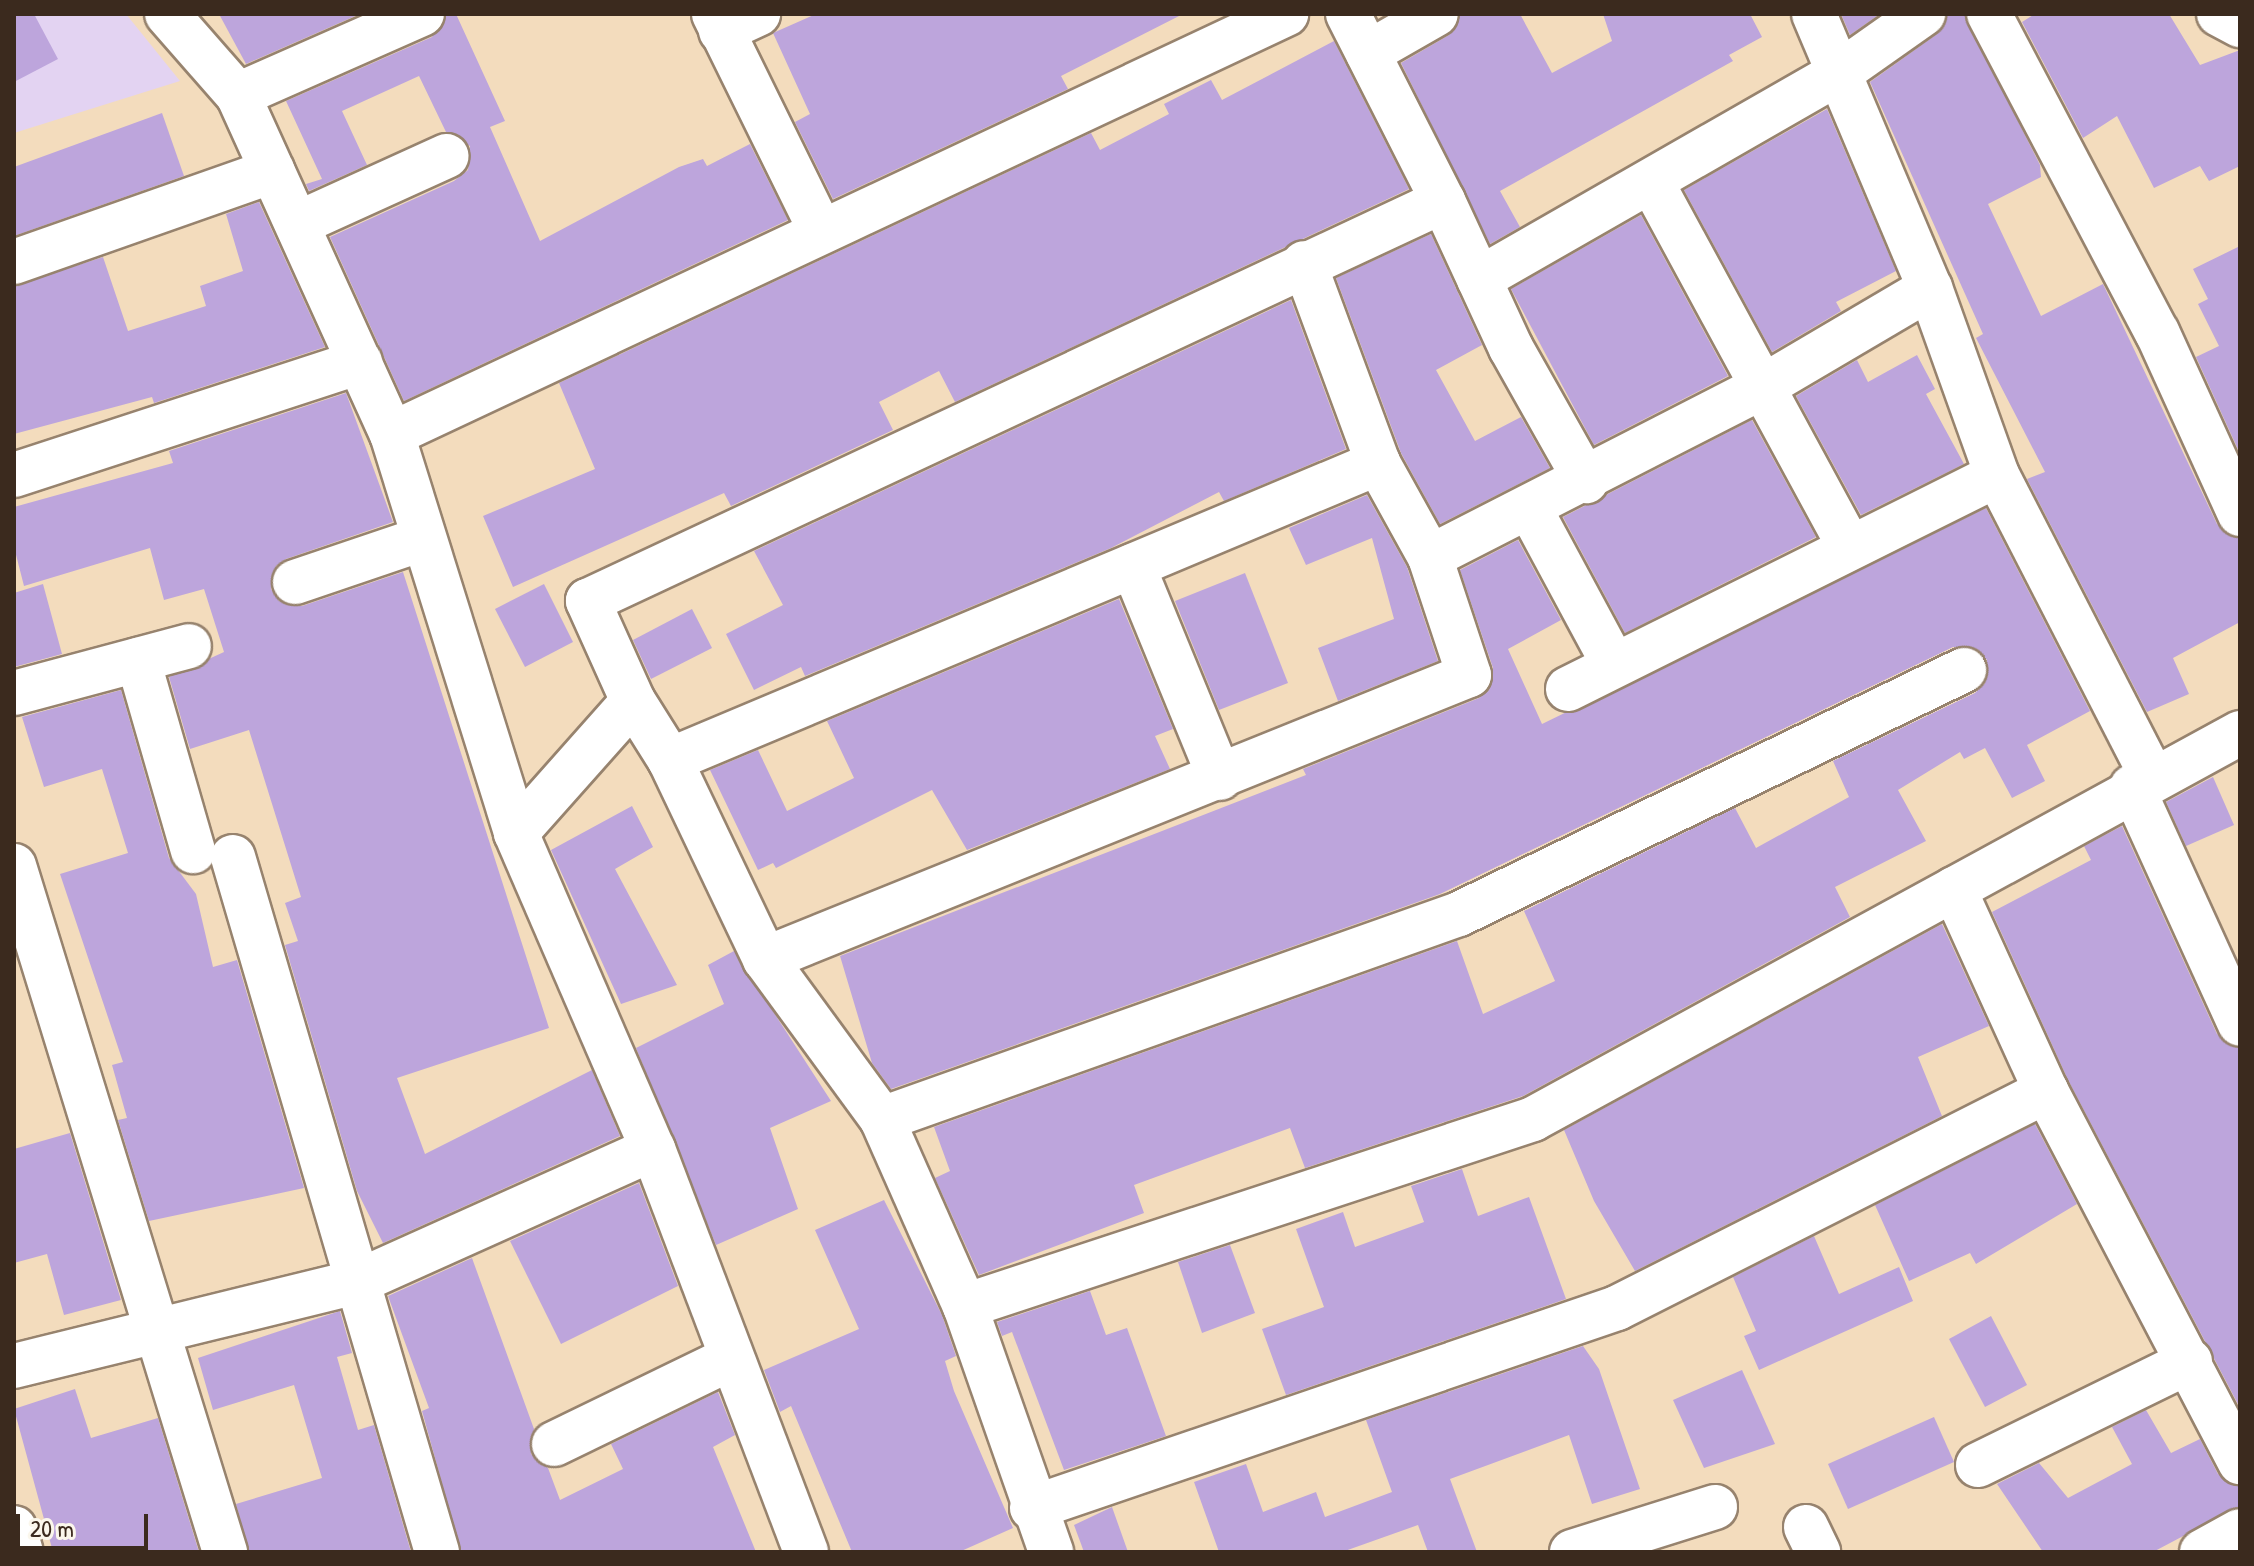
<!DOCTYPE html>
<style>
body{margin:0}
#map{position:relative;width:2254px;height:1566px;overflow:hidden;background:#f3dcbd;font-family:"Patrick Hand",sans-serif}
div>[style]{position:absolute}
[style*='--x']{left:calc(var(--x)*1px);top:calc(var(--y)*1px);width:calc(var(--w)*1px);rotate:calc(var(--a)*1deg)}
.built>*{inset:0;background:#e3d3f2}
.building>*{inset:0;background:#bda5dc}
.roads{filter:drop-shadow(2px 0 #97836e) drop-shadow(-2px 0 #97836e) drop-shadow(0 2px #97836e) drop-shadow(0 -2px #97836e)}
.minor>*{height:44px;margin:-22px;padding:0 22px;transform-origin:22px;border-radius:22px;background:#fff}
span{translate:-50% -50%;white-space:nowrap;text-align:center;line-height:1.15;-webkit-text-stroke:7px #fbf7ec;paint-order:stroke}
.frame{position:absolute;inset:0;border:16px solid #3b2a1e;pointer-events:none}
.scale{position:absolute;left:16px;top:1514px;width:132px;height:36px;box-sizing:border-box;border:4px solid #3b2a1e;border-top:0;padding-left:10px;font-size:24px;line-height:28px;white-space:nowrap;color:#3b2a1e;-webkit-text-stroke:6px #fbf7ec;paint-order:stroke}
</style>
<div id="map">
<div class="built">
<div style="clip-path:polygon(14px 14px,126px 14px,180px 81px,14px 133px)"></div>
</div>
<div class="building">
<div style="clip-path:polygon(14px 14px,34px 14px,58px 59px,14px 82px)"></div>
<div style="clip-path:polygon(219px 14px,360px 14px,246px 64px)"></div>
<div style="clip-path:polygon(447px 14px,456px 14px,505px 121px,490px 127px,540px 241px,679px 167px,703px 159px,707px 166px,750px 144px,788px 220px,404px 401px,330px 237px,454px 181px,468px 170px,470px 146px,446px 132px,419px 76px,342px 111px,367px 165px,309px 191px,306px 184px,322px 179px,286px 101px,432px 37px)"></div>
<div style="clip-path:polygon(816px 14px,1183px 14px,1061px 76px,1068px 89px,833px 199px,795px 122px,810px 114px,773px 33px)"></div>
<div style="clip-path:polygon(1461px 14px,1520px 14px,1552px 73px,1612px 41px,1603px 14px,1750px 14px,1762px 37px,1729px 55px,1733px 61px,1500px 191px,1520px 227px,1490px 244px,1401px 63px,1449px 35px)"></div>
<div style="clip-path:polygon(1841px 14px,1880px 14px,1850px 35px)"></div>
<div style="clip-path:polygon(1948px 14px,1964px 14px,2040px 165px,2041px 177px,1988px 204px,2041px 316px,2103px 284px,2217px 524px,2240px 539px,2240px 622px,2173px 658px,2189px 694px,2147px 712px,2027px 479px,2045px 472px,1976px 338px,1983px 334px,1870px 82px,1937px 34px)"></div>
<div style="clip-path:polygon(2035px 14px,2169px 14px,2200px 65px,2240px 50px,2240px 166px,2209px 181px,2200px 166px,2154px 188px,2117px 116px,2083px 138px,2022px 22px)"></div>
<div style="clip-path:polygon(1334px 41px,1409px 189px,955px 402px,939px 371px,879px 402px,893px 430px,731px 506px,724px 493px,513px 587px,483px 516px,595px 469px,559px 383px,1091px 133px,1100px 150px,1169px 114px,1164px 104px,1211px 80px,1222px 100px)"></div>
<div style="clip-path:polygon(1827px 109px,1896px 271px,1836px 302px,1841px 311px,1772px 352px,1684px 190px)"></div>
<div style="clip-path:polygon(162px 113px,184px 176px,14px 236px,14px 167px)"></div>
<div style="clip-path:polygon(259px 202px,325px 347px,154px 403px,152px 397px,14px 434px,14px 286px,103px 257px,128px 331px,206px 306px,200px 286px,243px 271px,226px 214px)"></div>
<div style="clip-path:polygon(1641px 215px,1728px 376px,1594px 445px,1511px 289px)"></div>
<div style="clip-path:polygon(1431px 234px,1482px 345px,1436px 370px,1475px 441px,1521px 417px,1550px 468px,1440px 524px,1401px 453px,1336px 278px)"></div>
<div style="clip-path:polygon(2240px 246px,2240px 454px,2196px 357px,2219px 346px,2198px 304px,2208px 299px,2193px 269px)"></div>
<div style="clip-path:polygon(1291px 300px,1346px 449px,1224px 501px,1219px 492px,1111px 548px,805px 676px,801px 667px,754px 690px,726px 634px,783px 605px,754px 551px)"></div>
<div style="clip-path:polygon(1917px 355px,1935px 389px,1926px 394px,1964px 464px,1861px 515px,1796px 396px,1857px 360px,1868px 382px)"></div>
<div style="clip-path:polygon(346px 393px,393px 522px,286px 559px,276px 566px,271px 589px,279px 601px,302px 606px,403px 572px,549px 1028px,397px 1078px,425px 1154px,592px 1070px,620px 1136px,383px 1243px,357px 1191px,285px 945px,298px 941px,285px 903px,301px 897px,249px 730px,190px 749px,169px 677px,224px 652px,204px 589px,164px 600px,150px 548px,24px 586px,14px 547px,14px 507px,173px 463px,169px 451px)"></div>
<div style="clip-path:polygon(1752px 420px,1816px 537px,1625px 633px,1563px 517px)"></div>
<div style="clip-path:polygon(1367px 495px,1407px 567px,1438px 661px,1338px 701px,1318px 648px,1394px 619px,1372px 538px,1306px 565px,1289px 528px)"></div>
<div style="clip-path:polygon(1986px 508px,2090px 711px,2027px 745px,2045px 781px,2012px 798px,1985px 748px,1964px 759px,1960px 752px,1898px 790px,1926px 841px,1835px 887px,1850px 917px,1523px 1096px,1305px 1168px,1290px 1128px,1134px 1185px,1144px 1213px,979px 1275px,935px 1178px,950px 1171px,934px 1127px,1457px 941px,1483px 1014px,1555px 981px,1524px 911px,1735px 808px,1756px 848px,1849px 797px,1833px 761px,1975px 693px,1985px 683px,1987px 660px,1977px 649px,1953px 647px,1440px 894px,891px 1089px,872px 1063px,840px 956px,1306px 775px,1303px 769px,1479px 698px,1489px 690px,1493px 668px,1460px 570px,1518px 540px,1561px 620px,1508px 649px,1542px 724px)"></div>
<div style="clip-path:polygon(1245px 573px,1288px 683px,1219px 710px,1175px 601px)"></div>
<div style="clip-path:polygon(43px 584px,62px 654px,14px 667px,14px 593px)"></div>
<div style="clip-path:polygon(544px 584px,573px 642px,525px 667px,495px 609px)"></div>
<div style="clip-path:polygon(1119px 599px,1173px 729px,1155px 736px,1170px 769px,967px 850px,932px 790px,776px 868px,773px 863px,758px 870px,710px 770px,758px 750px,787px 811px,854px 778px,827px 721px)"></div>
<div style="clip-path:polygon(692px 609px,712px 648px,651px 679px,633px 640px)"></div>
<div style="clip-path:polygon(121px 690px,169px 858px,196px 894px,213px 967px,237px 960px,304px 1188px,149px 1221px,118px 1120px,127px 1118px,112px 1065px,123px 1062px,60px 874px,128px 853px,102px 769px,44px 787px,22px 717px)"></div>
<div style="clip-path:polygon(2213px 777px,2234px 825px,2186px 846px,2166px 802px)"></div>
<div style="clip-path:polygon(632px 806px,653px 847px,615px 869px,677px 985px,621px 1004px,551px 850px)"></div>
<div style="clip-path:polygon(2122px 826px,2217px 1034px,2240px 1049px,2240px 1408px,2068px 1080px,1992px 912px,2091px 860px,2084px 846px)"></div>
<div style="clip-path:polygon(1942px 924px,1989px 1026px,1918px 1057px,1942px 1116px,1635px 1271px,1594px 1201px,1564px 1130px)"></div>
<div style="clip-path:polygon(734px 951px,831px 1101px,770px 1128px,798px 1209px,716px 1245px,636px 1048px,724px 1004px,708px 965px)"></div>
<div style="clip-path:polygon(2035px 1124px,2077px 1204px,1976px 1264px,1970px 1253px,1909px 1281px,1875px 1205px)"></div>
<div style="clip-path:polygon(70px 1133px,121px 1300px,64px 1315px,47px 1254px,14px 1263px,14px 1149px)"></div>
<div style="clip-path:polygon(1462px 1169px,1478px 1216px,1529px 1197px,1566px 1299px,1286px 1395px,1262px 1329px,1324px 1307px,1296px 1229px,1343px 1212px,1355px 1247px,1424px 1222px,1411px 1186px)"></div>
<div style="clip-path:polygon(639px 1183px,678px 1286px,561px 1344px,510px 1241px)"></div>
<div style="clip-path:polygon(884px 1200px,942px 1315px,956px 1356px,945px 1361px,954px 1391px,1013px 1528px,959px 1552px,852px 1552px,791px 1406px,780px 1412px,764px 1370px,859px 1329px,815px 1230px)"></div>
<div style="clip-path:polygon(1814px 1236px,1839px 1294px,1899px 1267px,1913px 1301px,1759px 1370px,1744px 1336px,1756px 1331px,1733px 1277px)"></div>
<div style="clip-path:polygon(1230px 1245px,1255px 1313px,1202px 1333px,1178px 1262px)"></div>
<div style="clip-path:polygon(472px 1258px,534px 1429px,531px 1454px,548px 1468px,560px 1500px,623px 1469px,611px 1444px,718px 1392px,735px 1435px,713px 1447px,756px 1552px,461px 1552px,422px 1411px,429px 1408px,388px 1296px)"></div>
<div style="clip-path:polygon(1090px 1291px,1106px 1335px,1127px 1328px,1166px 1436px,1064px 1470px,1012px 1332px,1002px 1336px,997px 1322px)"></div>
<div style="clip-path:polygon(340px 1311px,352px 1353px,337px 1357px,358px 1430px,374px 1425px,411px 1552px,249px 1552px,236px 1504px,322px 1478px,294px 1385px,213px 1410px,198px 1358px)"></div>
<div style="clip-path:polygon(1991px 1316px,2027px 1385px,1985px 1407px,1949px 1339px)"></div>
<div style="clip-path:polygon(1583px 1346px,1599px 1369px,1640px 1489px,1592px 1504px,1569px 1435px,1450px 1479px,1477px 1552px,1428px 1552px,1418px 1525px,1342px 1552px,1219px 1552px,1194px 1482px,1246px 1464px,1263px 1512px,1316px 1492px,1325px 1517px,1392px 1492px,1366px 1420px)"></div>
<div style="clip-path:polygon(1742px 1370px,1775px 1444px,1704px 1468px,1673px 1400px)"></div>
<div style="clip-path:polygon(75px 1389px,91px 1438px,158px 1418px,199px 1552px,53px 1552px,14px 1409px)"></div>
<div style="clip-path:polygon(2146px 1410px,2171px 1453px,2200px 1439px,2218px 1474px,2240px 1487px,2240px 1506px,2153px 1552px,2043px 1552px,1997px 1484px,2039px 1463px,2068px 1498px,2132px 1464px,2112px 1427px)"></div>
<div style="clip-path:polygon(1934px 1417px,1954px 1462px,1848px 1509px,1828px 1464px)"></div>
<div style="clip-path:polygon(1112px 1507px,1128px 1552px,1084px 1552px,1074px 1525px)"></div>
</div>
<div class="roads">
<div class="minor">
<div style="--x:167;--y:14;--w:108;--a:48.8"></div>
<div style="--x:238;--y:95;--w:372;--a:65.6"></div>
<div style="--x:392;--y:434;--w:418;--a:72.7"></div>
<div style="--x:516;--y:833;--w:176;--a:-48.4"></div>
<div style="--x:633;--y:701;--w:70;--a:57.9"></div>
<div style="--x:670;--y:760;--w:221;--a:64.5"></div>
<div style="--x:765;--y:959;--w:198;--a:53.8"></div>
<div style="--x:882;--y:1119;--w:205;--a:66.1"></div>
<div style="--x:965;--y:1306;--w:261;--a:70.7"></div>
<div style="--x:714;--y:14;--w:240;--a:63.8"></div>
<div style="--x:1348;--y:14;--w:210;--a:63.1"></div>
<div style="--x:1814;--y:14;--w:298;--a:67.1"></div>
<div style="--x:1930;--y:288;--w:199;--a:70.3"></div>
<div style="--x:1997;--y:475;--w:342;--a:62.8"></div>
<div style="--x:1989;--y:14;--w:360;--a:62.2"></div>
<div style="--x:2157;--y:332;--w:200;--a:65.5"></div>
<div style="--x:2219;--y:14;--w:24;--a:28"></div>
<div style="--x:721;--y:31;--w:41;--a:-24.7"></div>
<div style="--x:1368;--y:53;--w:78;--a:-29.8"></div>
<div style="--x:238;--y:95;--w:201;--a:-23.8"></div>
<div style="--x:1652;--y:183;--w:413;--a:61.5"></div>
<div style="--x:299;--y:223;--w:162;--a:-24.4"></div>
<div style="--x:14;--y:262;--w:274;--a:-19.4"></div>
<div style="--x:1479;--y:279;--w:415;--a:-29.8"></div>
<div style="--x:1839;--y:73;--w:103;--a:-35.1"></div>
<div style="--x:392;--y:434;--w:988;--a:-25.16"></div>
<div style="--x:14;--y:475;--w:364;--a:-18.1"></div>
<div style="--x:1530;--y:509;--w:173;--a:61.7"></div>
<div style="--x:1430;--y:557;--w:373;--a:-27.1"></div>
<div style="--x:1762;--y:387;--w:195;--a:-30.5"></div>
<div style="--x:1133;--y:566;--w:229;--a:67.7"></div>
<div style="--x:295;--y:582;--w:134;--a:-18.7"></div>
<div style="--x:138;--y:660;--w:199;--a:73.9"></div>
<div style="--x:1568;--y:689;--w:479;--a:-26.5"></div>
<div style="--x:14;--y:693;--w:181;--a:-15"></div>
<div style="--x:633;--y:701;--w:110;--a:-114.2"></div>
<div style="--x:588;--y:601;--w:944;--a:-25.07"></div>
<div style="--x:1443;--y:201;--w:162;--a:65.2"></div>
<div style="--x:1511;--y:348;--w:153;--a:60.6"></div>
<div style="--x:670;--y:760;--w:768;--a:-22.76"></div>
<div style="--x:2132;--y:787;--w:260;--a:65.5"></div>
<div style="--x:516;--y:833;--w:344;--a:66.6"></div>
<div style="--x:653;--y:1149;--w:431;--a:69.2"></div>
<div style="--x:233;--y:857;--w:724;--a:73.64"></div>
<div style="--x:14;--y:866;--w:718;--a:72.9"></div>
<div style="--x:765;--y:959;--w:759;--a:-21.97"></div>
<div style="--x:1469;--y:675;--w:124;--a:-108.3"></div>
<div style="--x:1430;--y:557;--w:107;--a:-119"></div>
<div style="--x:1378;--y:463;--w:213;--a:-110.3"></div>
<div style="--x:2046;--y:1091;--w:419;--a:62.4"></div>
<div style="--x:882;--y:1119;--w:612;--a:-19.56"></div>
<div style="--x:1459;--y:914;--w:561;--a:-25.79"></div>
<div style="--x:965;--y:1306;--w:598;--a:-18.22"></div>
<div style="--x:1533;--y:1119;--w:806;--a:-28.63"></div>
<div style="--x:14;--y:1366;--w:355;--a:-13.8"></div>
<div style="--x:359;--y:1281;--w:322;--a:-24.2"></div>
<div style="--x:554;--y:1444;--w:197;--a:-25.9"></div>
<div style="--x:1978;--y:1465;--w:236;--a:-26.1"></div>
<div style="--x:1032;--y:1508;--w:618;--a:-18.87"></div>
<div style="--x:1617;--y:1308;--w:481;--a:-26.8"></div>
<div style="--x:2046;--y:1091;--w:222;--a:-114.5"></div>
<div style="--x:1806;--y:1527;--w:28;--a:64"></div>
<div style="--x:14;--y:1528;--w:25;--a:74"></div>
<div style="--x:1572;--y:1552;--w:150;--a:-17.5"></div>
<div style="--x:2202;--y:1552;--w:43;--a:-28.9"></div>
</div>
</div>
<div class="frame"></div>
<div class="scale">20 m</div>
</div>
